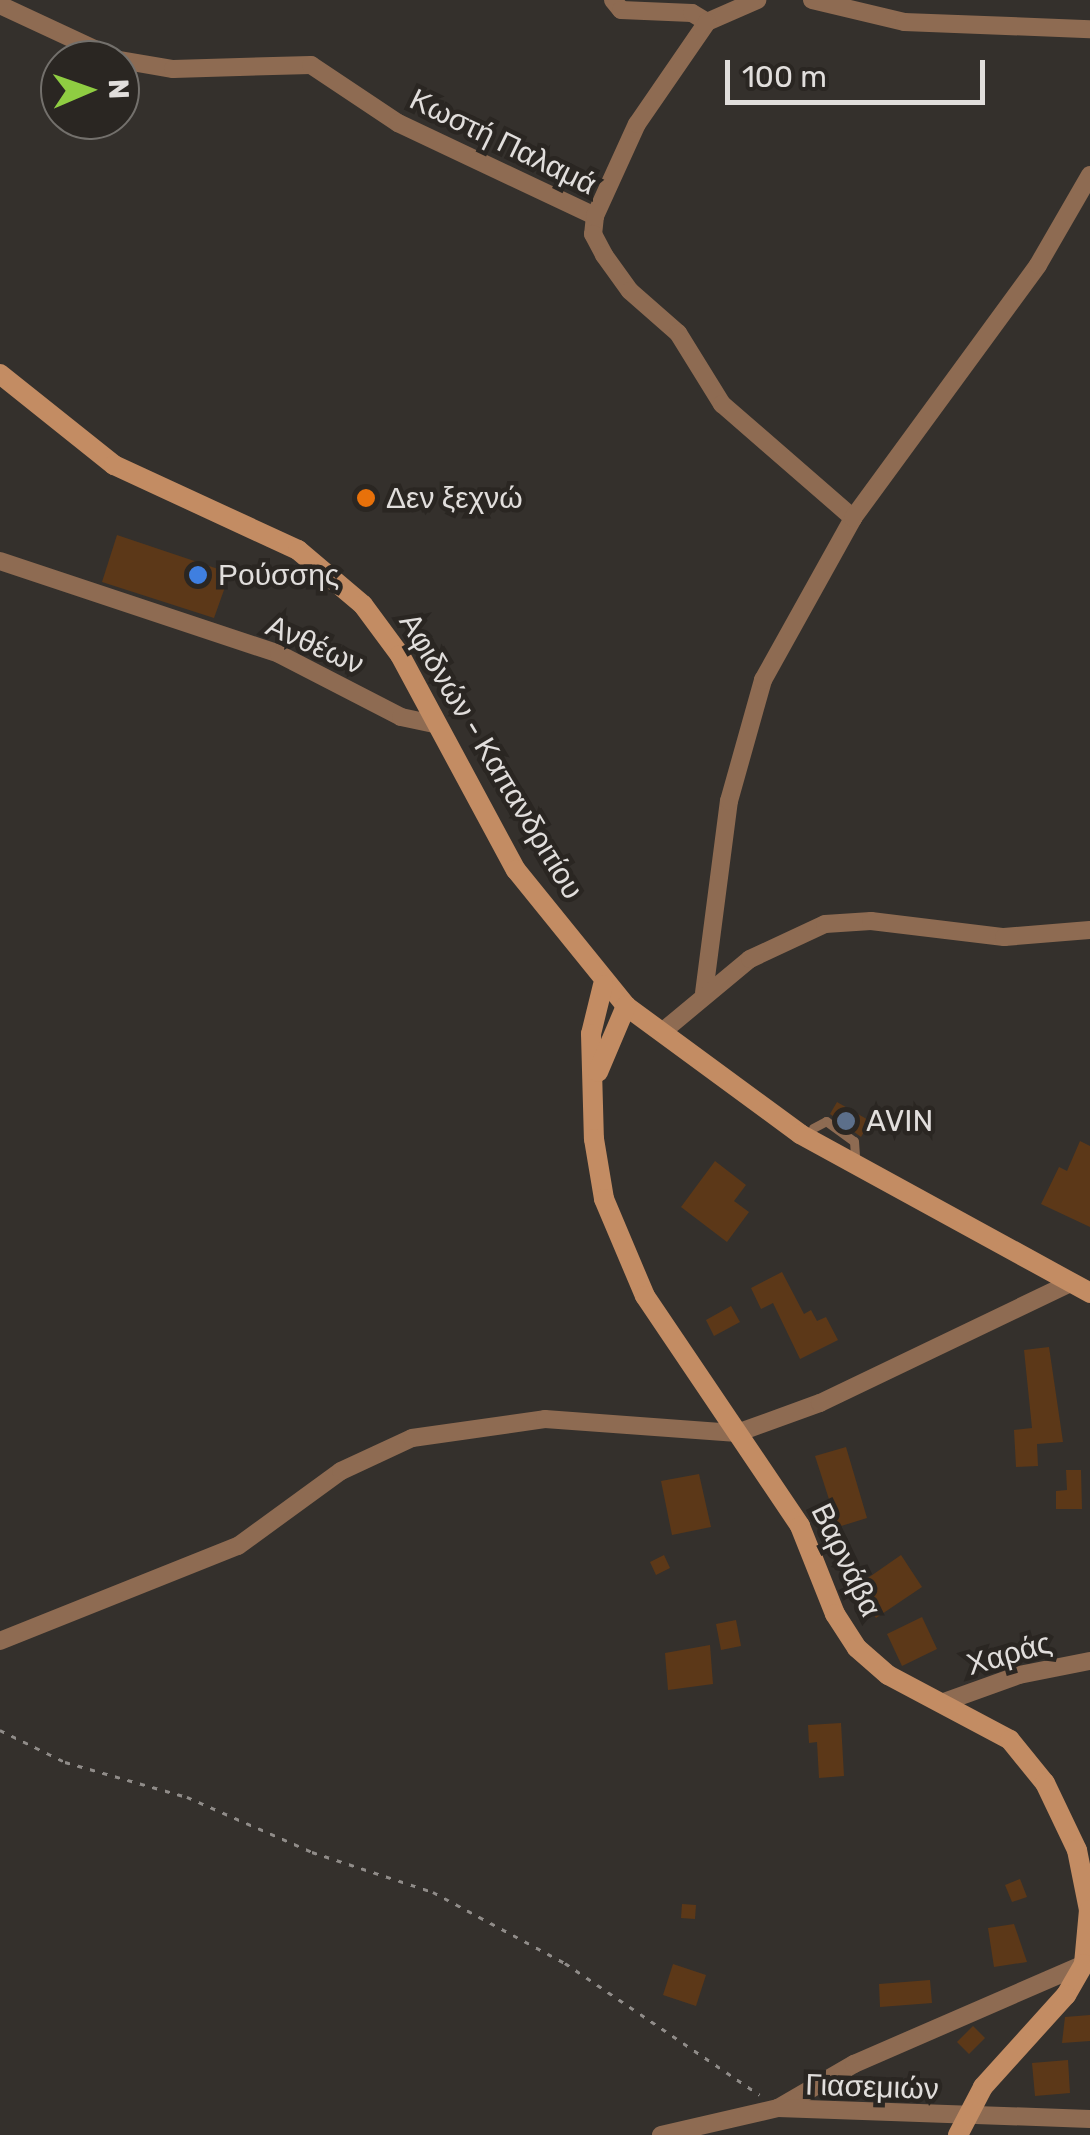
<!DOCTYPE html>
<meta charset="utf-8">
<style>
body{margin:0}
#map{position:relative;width:1090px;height:2135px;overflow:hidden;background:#34302c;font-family:Rubik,sans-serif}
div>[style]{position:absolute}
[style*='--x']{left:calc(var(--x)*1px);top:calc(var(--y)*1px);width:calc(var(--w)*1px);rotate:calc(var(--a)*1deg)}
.building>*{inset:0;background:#5c3818}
.path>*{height:2.5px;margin-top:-1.25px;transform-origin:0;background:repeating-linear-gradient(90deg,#908c89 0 5px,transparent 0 13px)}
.lane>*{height:9px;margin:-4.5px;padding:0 4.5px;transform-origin:4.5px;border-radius:4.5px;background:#8e6b52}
.street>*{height:18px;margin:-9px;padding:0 9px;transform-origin:9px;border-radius:9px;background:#8e6b52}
.secondary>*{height:20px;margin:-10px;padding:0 10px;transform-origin:10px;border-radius:10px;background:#c38c63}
.dots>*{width:28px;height:28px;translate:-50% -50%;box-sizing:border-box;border:5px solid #2a2622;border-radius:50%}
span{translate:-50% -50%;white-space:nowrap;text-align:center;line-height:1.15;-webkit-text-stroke:9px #2a2622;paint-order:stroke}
.street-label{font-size:30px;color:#e1dedc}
.poi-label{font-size:30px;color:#e1dedc}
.left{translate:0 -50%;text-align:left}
.north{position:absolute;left:40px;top:40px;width:100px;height:100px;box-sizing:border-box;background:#2a2622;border:2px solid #73706c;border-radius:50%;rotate:88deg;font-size:28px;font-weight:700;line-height:40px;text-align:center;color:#e1dedc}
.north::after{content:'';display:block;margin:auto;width:35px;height:45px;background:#8fcd42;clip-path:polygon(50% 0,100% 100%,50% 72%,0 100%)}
.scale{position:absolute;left:725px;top:60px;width:260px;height:45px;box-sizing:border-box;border:5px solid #e1dedc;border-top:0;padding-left:12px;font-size:30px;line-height:35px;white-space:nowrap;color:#e1dedc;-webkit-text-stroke:8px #2a2622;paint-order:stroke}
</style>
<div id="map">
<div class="building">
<div style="clip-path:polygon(117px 535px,230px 573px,214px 618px,102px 582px)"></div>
<div style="clip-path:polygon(837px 1102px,870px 1121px,861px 1137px,830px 1114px)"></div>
<div style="clip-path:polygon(1080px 1141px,1090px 1146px,1090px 1227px,1041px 1204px,1059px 1167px,1067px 1171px)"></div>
<div style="clip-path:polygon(715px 1161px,746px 1185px,734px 1201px,749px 1212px,727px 1242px,681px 1207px)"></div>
<div style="clip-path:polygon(782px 1272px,804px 1314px,811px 1310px,817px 1321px,826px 1317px,838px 1340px,800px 1359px,773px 1303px,761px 1309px,751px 1288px)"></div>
<div style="clip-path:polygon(731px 1306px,740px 1322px,714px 1336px,706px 1320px)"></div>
<div style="clip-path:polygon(1049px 1347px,1063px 1442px,1037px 1444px,1038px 1466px,1016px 1467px,1014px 1430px,1032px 1428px,1024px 1350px)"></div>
<div style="clip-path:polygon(846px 1447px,867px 1518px,838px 1527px,815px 1456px)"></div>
<div style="clip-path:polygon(1066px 1470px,1081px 1470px,1082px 1509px,1056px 1509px,1056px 1491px,1067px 1490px)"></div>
<div style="clip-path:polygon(699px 1474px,711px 1527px,672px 1535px,661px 1481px)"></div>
<div style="clip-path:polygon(664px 1555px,670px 1568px,656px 1575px,650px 1562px)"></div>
<div style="clip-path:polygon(901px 1555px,922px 1587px,876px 1618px,855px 1587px)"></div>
<div style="clip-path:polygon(922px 1617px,937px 1649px,902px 1666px,887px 1634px)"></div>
<div style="clip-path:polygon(736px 1620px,741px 1646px,721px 1650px,716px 1624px)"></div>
<div style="clip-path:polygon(710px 1645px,713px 1684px,668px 1690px,665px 1653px)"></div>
<div style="clip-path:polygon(841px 1723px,844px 1776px,819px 1778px,817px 1742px,809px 1743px,808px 1725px)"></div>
<div style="clip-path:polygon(1020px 1879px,1027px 1897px,1012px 1902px,1005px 1885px)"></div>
<div style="clip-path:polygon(682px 1904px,696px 1905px,695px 1919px,681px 1918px)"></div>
<div style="clip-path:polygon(1014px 1924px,1027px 1962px,994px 1967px,988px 1928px)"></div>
<div style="clip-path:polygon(673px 1964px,706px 1975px,696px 2006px,663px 1995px)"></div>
<div style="clip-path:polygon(930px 1980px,932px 2003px,880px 2007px,879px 1984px)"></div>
<div style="clip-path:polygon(1090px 2015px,1090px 2041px,1062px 2043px,1065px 2017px)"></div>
<div style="clip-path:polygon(973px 2026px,985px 2038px,969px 2054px,957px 2042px)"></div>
<div style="clip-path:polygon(1068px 2060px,1070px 2093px,1035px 2096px,1032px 2063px)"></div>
</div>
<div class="path">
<div style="--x:0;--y:1730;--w:72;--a:26.2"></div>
<div style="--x:65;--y:1762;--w:127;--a:16"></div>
<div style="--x:187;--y:1797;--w:137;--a:23.7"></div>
<div style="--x:312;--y:1852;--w:127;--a:18.3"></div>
<div style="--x:433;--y:1892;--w:150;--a:28.3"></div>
<div style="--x:565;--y:1963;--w:235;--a:34.1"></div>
</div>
<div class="lane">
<div style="--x:813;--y:1128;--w:15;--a:-28"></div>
<div style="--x:826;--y:1121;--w:34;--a:36"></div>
<div style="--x:854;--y:1141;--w:14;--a:86"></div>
</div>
<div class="street">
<div style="--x:613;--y:0;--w:13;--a:51"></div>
<div style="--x:621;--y:10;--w:71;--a:2.4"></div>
<div style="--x:692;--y:13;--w:17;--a:31"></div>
<div style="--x:707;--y:22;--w:55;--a:-23.7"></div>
<div style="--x:812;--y:0;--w:95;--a:13.4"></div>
<div style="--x:904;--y:22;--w:186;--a:2.2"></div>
<div style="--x:0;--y:5;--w:130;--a:25"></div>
<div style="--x:120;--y:60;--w:54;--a:9.6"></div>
<div style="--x:173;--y:69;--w:138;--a:-1.7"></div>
<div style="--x:311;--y:65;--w:105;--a:33.7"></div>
<div style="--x:398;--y:123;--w:218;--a:25.3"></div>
<div style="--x:595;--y:216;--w:18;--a:96"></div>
<div style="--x:593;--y:234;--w:24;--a:62"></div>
<div style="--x:604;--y:255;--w:44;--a:54.2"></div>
<div style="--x:630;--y:291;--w:64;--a:41.2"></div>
<div style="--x:678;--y:333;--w:84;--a:58.2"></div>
<div style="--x:722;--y:404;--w:174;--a:41"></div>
<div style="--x:595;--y:216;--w:101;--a:-65.5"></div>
<div style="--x:637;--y:124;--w:124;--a:-55.5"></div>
<div style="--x:0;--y:561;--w:294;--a:18.4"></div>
<div style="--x:279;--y:654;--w:137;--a:27.3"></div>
<div style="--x:401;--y:717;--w:35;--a:12"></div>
<div style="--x:704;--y:993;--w:194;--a:-82.6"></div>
<div style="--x:729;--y:801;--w:126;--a:-74.3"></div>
<div style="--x:763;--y:680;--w:185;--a:-60.9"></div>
<div style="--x:853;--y:518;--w:313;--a:-53.8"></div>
<div style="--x:1038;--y:265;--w:104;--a:-60"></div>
<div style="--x:662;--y:1032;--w:114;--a:-39.7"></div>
<div style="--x:750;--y:959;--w:83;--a:-25"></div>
<div style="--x:825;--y:924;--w:46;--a:-3.7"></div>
<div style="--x:871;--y:921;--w:134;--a:6.9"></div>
<div style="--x:1004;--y:937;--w:86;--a:-4.7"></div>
<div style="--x:0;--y:1641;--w:256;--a:-21.8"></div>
<div style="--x:238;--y:1546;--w:127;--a:-36.1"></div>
<div style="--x:341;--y:1471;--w:78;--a:-24.9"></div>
<div style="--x:412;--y:1438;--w:134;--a:-8.1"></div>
<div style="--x:545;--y:1419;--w:193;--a:4.2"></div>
<div style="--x:737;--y:1433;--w:88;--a:-19.9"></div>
<div style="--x:820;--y:1403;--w:275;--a:-25.6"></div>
<div style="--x:944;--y:1702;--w:80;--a:-19.8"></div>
<div style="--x:1019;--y:1675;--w:72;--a:-11.2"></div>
<div style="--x:778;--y:2108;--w:88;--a:-30.1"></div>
<div style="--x:854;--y:2064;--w:251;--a:-23.5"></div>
<div style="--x:661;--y:2135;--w:120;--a:-13"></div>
<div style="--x:778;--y:2108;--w:312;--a:2"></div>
</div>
<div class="secondary">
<div style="--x:0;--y:374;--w:146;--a:38.6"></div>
<div style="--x:114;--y:465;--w:203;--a:24.8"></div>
<div style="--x:298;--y:550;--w:85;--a:40.2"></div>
<div style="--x:363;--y:605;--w:62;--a:53.5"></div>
<div style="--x:400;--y:655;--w:244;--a:61.7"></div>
<div style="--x:516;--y:870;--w:175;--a:51"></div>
<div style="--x:626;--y:1006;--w:216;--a:36.3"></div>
<div style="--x:800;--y:1134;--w:331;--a:28.7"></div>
<div style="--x:603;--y:985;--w:50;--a:103.8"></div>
<div style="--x:591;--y:1034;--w:105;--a:88.4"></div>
<div style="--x:594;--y:1139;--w:61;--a:80.5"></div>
<div style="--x:604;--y:1199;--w:105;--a:67.1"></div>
<div style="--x:645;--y:1296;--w:277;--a:56"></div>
<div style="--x:800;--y:1526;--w:95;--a:68.3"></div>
<div style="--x:835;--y:1614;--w:40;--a:57.1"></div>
<div style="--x:857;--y:1648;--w:41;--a:41.1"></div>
<div style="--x:888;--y:1675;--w:138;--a:28"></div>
<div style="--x:1010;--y:1740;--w:55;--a:50.9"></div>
<div style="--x:1045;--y:1783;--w:74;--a:64.5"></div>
<div style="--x:1077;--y:1850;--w:61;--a:78.7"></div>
<div style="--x:1089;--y:1910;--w:54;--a:95.3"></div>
<div style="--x:1084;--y:1964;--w:36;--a:120"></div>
<div style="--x:1066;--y:1995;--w:124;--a:132.1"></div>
<div style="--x:983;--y:2087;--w:54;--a:117.5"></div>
<div style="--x:598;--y:1072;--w:72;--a:-67"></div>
</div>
<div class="dots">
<div style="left:366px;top:498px;background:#e8710a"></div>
<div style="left:198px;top:575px;background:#3f7fe0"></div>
<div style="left:846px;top:1121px;background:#5c6f8a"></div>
</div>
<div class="street-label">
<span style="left:503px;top:142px;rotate:26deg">Κωστή Παλαμά</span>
<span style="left:315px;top:645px;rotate:24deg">Ανθέων</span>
<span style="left:491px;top:756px;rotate:59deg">Αφιδνών - Καπανδριτίου</span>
<span style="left:846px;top:1560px;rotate:64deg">Βαρνάβα</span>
<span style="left:1009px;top:1654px;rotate:-16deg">Χαράς</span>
<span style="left:872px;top:2087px;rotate:2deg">Γιασεμιών</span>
</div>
<div class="poi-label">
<span class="left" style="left:386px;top:498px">Δεν ξεχνώ</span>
<span class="left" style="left:218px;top:575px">Ρούσσης</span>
<span class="left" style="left:866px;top:1121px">AVIN</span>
</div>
<div class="north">N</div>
<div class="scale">100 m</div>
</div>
